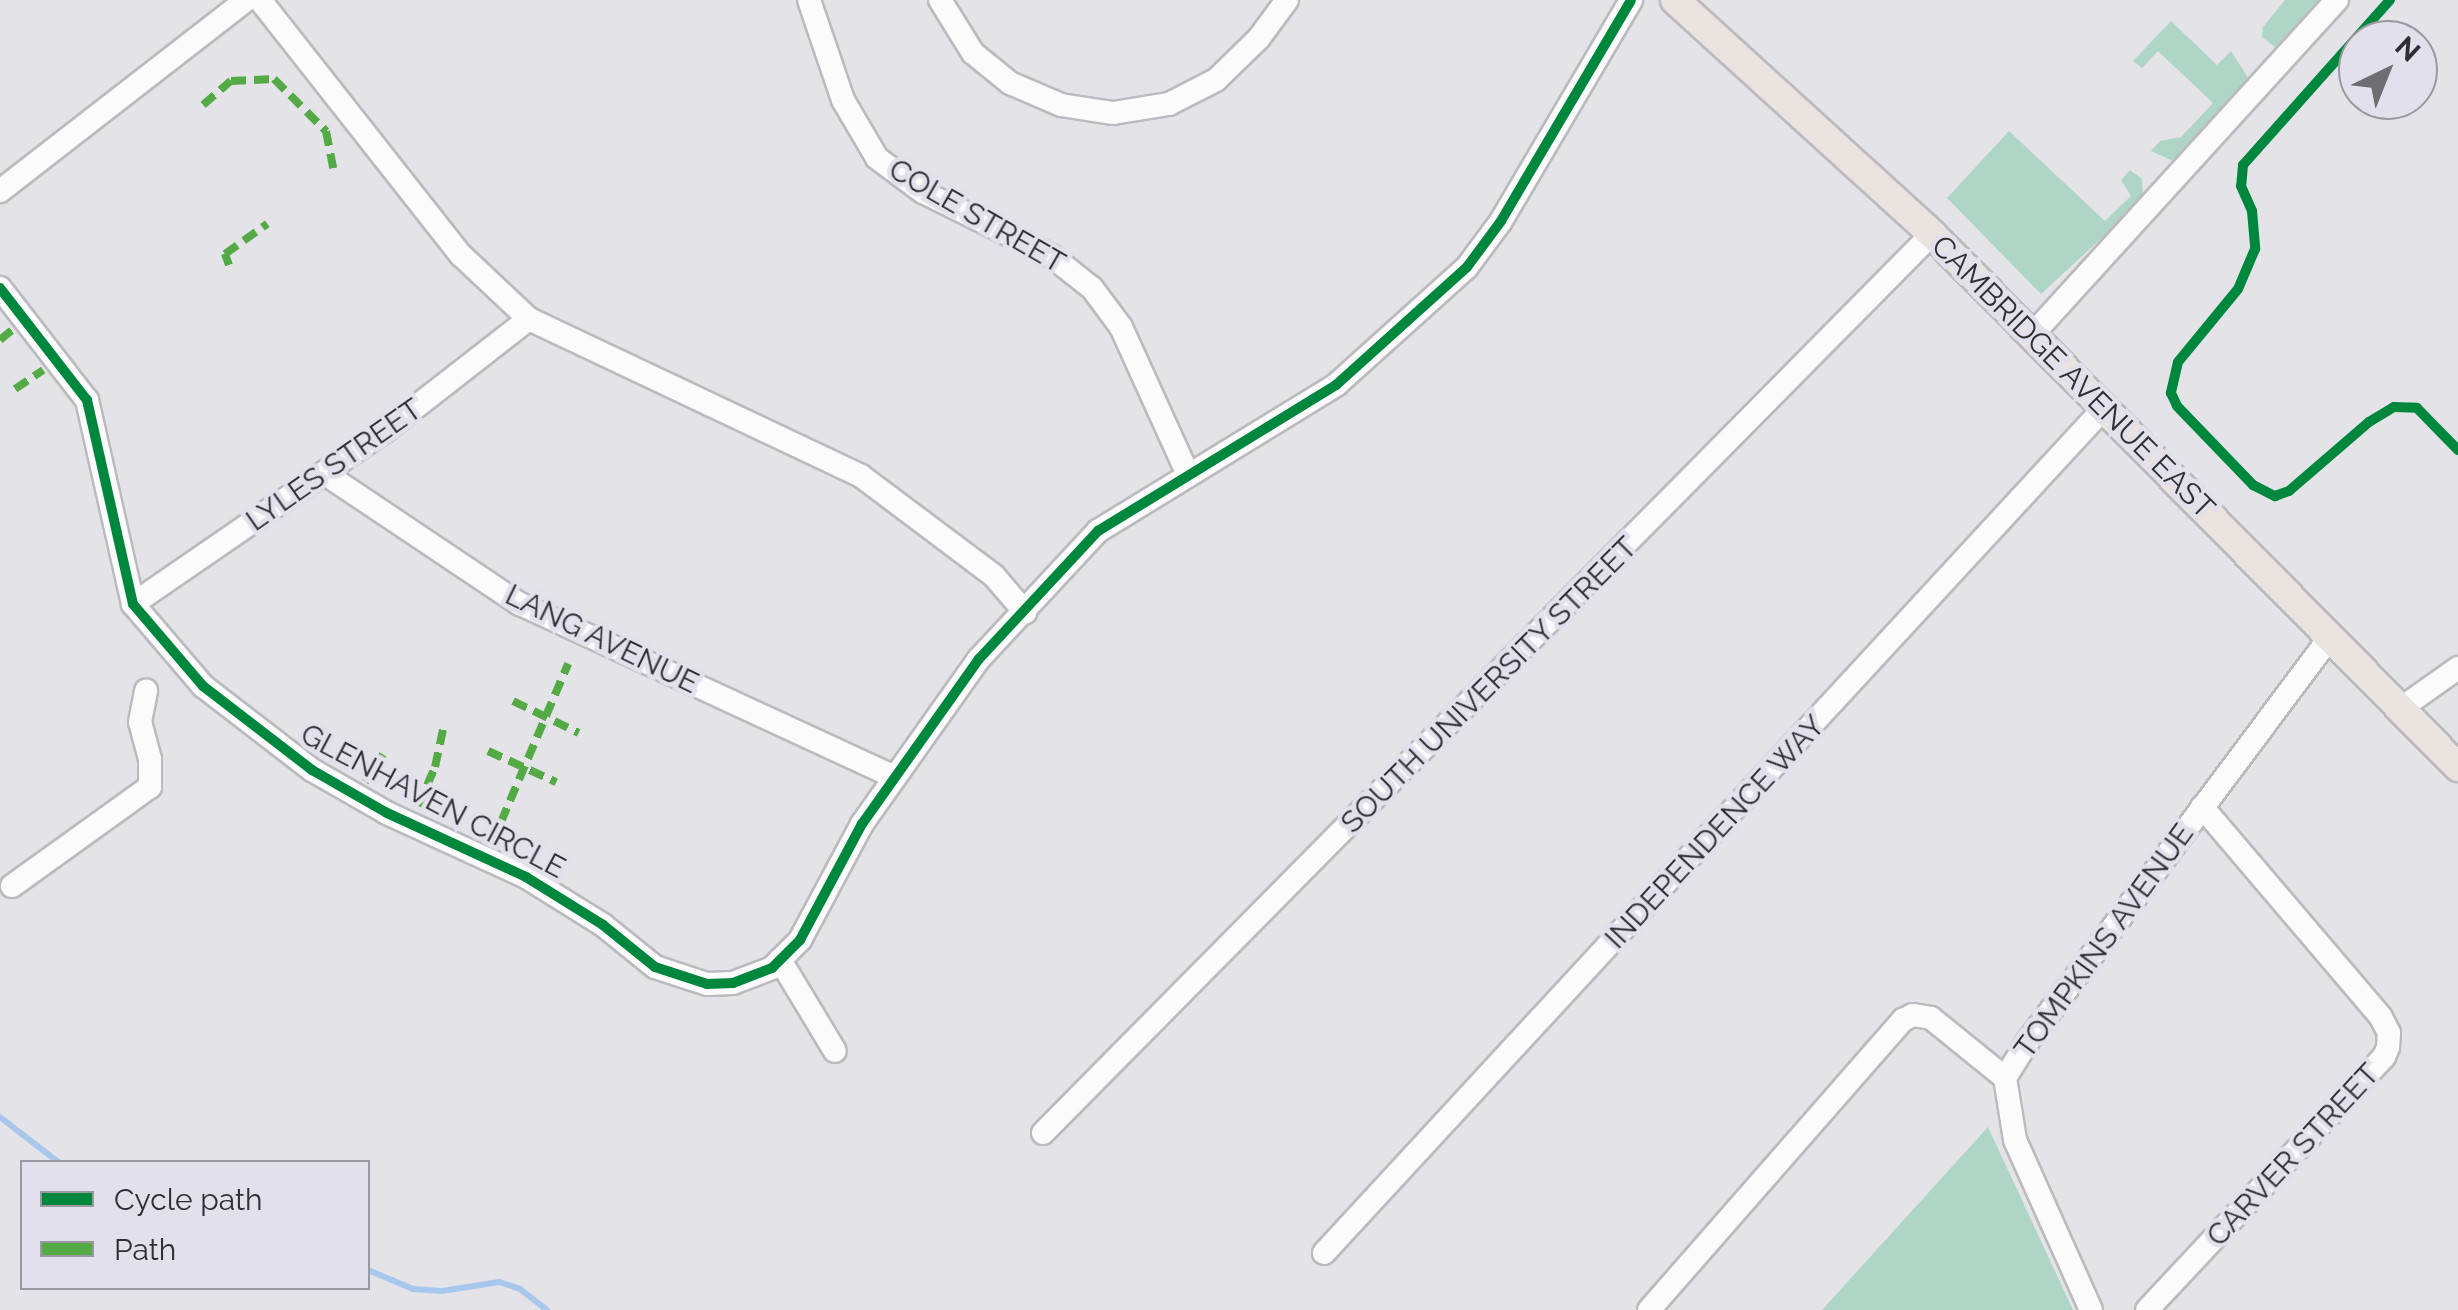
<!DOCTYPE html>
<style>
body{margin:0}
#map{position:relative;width:2458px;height:1310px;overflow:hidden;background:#e3e3e8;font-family:Raleway,sans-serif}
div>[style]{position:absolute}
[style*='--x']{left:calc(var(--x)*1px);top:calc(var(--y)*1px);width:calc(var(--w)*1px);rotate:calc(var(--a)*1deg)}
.green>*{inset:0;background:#afd5c6}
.stream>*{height:6px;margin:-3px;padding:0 3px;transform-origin:3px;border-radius:3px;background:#a8c7ec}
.roads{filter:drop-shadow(2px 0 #bbbabf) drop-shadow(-2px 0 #bbbabf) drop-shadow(0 2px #bbbabf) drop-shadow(0 -2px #bbbabf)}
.minor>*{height:22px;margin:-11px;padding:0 11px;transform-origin:11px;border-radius:11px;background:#fbfbfc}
.major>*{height:28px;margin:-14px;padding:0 14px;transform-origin:14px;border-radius:14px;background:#ebe3e0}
.quiet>*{height:8px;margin-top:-4px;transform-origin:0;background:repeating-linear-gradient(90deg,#54ab45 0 15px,transparent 0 23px)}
.cycleway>*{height:10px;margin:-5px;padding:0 5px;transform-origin:5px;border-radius:5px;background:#00873e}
span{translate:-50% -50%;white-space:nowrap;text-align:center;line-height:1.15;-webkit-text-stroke:9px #e2e0eb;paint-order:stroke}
.street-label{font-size:30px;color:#2f2e32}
.legend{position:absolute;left:20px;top:1160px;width:350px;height:130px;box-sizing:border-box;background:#e2e0eb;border:2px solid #9a99a1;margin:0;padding:12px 18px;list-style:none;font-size:30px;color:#2f2e32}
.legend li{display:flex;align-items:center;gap:20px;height:50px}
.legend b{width:50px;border:2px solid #9a99a1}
.north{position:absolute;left:2338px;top:20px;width:100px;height:100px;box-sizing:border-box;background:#e2e0eb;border:2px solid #9a99a1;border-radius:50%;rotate:43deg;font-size:28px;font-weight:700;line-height:40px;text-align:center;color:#2f2e32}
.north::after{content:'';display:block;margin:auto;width:35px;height:45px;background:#6e6d72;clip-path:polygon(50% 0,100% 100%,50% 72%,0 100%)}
</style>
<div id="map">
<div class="green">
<div style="clip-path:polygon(2285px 0,2323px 0,2285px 42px,2275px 47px,2262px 37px,2263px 27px)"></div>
<div style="clip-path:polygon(2171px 21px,2217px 65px,2231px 51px,2249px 79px,2178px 159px,2171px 160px,2151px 151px,2160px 141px,2181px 137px,2213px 103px,2158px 51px,2142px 68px,2133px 61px)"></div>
<div style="clip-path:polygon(2009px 131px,2105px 221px,2131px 196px,2121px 180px,2130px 170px,2142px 179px,2143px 197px,2134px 208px,2041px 294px,1947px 198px)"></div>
<div style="clip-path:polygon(1988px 1127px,2073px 1310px,1822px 1310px)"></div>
</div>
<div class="stream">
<div style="--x:0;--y:1117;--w:73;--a:37.8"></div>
<div style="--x:368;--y:1270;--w:49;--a:22.9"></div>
<div style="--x:413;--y:1289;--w:29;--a:4"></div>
<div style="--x:442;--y:1291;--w:58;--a:-9"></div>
<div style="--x:499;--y:1282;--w:22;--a:18"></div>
<div style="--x:520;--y:1289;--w:34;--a:38"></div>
</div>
<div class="roads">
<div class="minor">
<div style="--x:260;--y:0;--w:325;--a:51.8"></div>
<div style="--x:461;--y:255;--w:93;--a:43.3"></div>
<div style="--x:529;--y:319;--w:367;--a:25.3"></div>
<div style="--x:861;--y:476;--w:166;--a:36.9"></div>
<div style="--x:994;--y:576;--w:48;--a:49.3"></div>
<div style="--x:809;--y:0;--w:106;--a:71.2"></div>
<div style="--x:843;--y:100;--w:67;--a:59.6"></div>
<div style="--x:877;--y:158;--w:57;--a:36.5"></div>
<div style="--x:923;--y:192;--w:142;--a:26.4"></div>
<div style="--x:1050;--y:255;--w:53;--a:38.2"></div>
<div style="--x:1092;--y:288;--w:49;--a:53.4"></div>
<div style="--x:1121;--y:327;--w:162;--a:65.6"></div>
<div style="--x:940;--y:0;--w:62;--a:58.1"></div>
<div style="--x:973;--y:53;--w:48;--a:39"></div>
<div style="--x:1010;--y:83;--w:56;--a:23.3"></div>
<div style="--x:1061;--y:105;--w:53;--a:8.7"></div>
<div style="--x:1113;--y:113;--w:57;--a:-9.1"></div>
<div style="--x:1169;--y:104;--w:53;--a:-27.1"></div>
<div style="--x:1216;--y:80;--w:60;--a:-44.3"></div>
<div style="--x:1259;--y:38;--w:47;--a:-53.6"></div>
<div style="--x:0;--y:191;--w:311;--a:-37.8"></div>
<div style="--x:0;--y:288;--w:142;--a:52.2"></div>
<div style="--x:87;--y:400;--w:209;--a:77.3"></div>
<div style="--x:133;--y:604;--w:108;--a:49.5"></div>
<div style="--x:203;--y:686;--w:138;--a:37.6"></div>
<div style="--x:312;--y:770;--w:86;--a:29.8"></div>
<div style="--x:387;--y:813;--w:153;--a:24.7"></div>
<div style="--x:526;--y:877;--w:91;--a:31.9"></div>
<div style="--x:603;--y:925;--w:67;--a:38.9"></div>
<div style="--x:655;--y:967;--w:55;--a:18.1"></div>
<div style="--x:707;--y:984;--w:26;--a:-2"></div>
<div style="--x:733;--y:983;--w:42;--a:-21"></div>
<div style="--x:772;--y:968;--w:40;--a:-45"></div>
<div style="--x:800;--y:940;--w:132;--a:-61.9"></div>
<div style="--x:862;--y:824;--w:202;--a:-54.7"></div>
<div style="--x:979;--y:659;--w:175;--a:-47.1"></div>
<div style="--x:1098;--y:531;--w:279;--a:-31.5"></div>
<div style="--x:1336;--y:385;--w:176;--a:-42"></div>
<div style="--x:1467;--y:267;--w:57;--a:-53.5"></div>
<div style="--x:1501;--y:221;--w:256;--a:-59.5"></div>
<div style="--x:2032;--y:335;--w:453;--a:-47.7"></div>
<div style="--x:324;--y:473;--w:236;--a:33.8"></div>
<div style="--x:520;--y:604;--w:413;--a:24.8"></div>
<div style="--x:133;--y:604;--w:306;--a:-34.5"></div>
<div style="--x:385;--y:431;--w:182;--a:-37.9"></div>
<div style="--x:2400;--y:709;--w:71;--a:-35.3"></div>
<div style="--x:12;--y:886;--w:170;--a:-35.7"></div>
<div style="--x:150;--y:787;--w:28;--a:-90"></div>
<div style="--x:150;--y:759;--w:38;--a:-105"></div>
<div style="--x:140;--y:722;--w:32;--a:-79"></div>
<div style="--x:780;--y:960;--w:106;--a:58.9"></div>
<div style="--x:2005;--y:1078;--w:44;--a:-58.1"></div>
<div style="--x:2028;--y:1041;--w:506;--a:-53.2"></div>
<div style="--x:2005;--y:1078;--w:63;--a:80.8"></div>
<div style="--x:2015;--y:1140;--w:186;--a:65.9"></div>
<div style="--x:1043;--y:1133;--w:1264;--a:-45.32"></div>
<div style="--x:1324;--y:1253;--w:1149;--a:-47.29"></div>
<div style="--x:1649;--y:1310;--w:386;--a:-48.8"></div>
<div style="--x:1903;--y:1020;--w:11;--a:-27"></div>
<div style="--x:1913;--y:1015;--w:18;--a:9"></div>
<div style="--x:1931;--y:1018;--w:95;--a:39"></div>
<div style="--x:2147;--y:1310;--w:347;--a:-46.9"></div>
<div style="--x:2384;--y:1057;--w:11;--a:-68"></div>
<div style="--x:2388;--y:1047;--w:14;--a:-86"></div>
<div style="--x:2389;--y:1033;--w:18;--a:-117"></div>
<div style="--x:2381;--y:1017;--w:276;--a:-130.4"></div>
</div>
<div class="major">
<div style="--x:1675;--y:0;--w:348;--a:42.3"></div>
<div style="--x:1932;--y:234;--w:749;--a:45.38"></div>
</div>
</div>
<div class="quiet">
<div style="--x:203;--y:105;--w:37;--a:-41"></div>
<div style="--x:231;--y:81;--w:43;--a:-2.7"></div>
<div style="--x:274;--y:79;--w:74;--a:45"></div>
<div style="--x:326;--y:131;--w:38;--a:79"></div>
<div style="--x:229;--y:265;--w:12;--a:-110"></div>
<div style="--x:225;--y:254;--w:52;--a:-35.5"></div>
<div style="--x:0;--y:340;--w:16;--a:-40"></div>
<div style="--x:15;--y:389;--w:34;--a:-34"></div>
<div style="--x:513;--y:701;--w:73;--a:25.9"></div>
<div style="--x:488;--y:751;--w:75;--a:24.5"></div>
<div style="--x:365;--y:782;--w:33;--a:-57"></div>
<div style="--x:418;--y:806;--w:43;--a:-66.4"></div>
<div style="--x:435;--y:767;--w:43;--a:-77.9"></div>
<div style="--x:501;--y:822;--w:172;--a:-67"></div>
</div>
<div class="cycleway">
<div style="--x:2390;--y:0;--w:221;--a:131.7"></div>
<div style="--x:2243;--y:165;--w:21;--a:95"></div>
<div style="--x:2241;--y:186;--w:27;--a:66"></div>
<div style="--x:2252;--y:211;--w:38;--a:85"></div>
<div style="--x:2255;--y:249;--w:43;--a:113"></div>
<div style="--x:2238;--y:289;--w:94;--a:129.4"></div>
<div style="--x:2178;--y:362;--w:32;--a:103"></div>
<div style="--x:2171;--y:393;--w:14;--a:65"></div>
<div style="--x:2177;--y:406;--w:110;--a:46.1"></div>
<div style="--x:2253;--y:485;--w:25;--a:27"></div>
<div style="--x:2275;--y:496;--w:15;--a:-20"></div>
<div style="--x:2289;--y:491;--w:106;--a:-40.8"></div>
<div style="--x:2369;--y:422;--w:29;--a:-31"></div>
<div style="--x:2394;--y:407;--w:23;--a:2"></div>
<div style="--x:2417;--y:408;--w:59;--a:45.7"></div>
<div style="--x:0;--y:288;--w:142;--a:52.2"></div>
<div style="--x:87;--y:400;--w:209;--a:77.3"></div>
<div style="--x:133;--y:604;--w:108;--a:49.5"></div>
<div style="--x:203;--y:686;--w:138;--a:37.6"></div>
<div style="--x:312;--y:770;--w:86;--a:29.8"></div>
<div style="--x:387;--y:813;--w:153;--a:24.7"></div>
<div style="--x:526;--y:877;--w:91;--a:31.9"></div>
<div style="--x:603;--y:925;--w:67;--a:38.9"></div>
<div style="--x:655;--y:967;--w:55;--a:18.1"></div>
<div style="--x:707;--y:984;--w:26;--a:-2"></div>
<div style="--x:733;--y:983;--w:42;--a:-21"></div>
<div style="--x:772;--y:968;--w:40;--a:-45"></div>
<div style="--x:800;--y:940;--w:132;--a:-61.9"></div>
<div style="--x:862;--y:824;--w:202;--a:-54.7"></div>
<div style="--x:979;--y:659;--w:175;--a:-47.1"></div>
<div style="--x:1098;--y:531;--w:279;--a:-31.5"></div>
<div style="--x:1336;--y:385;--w:176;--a:-42"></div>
<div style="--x:1467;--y:267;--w:57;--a:-53.5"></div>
<div style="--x:1501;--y:221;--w:256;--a:-59.5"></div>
</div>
<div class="street-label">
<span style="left:977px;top:216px;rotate:30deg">COLE STREET</span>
<span style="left:2073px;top:377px;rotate:45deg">CAMBRIDGE AVENUE EAST</span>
<span style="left:334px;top:465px;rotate:-35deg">LYLES STREET</span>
<span style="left:602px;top:639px;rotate:26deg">LANG AVENUE</span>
<span style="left:1489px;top:685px;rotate:-45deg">SOUTH UNIVERSITY STREET</span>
<span style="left:433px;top:801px;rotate:28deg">GLENHAVEN CIRCLE</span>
<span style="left:1715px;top:832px;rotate:-47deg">INDEPENDENCE WAY</span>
<span style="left:2104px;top:941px;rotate:-54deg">TOMPKINS AVENUE</span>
<span style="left:2293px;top:1155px;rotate:-47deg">CARVER STREET</span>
</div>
<ul class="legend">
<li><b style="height:12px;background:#00873e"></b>Cycle path</li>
<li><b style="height:12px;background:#54ab45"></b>Path</li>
</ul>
<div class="north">N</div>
</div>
